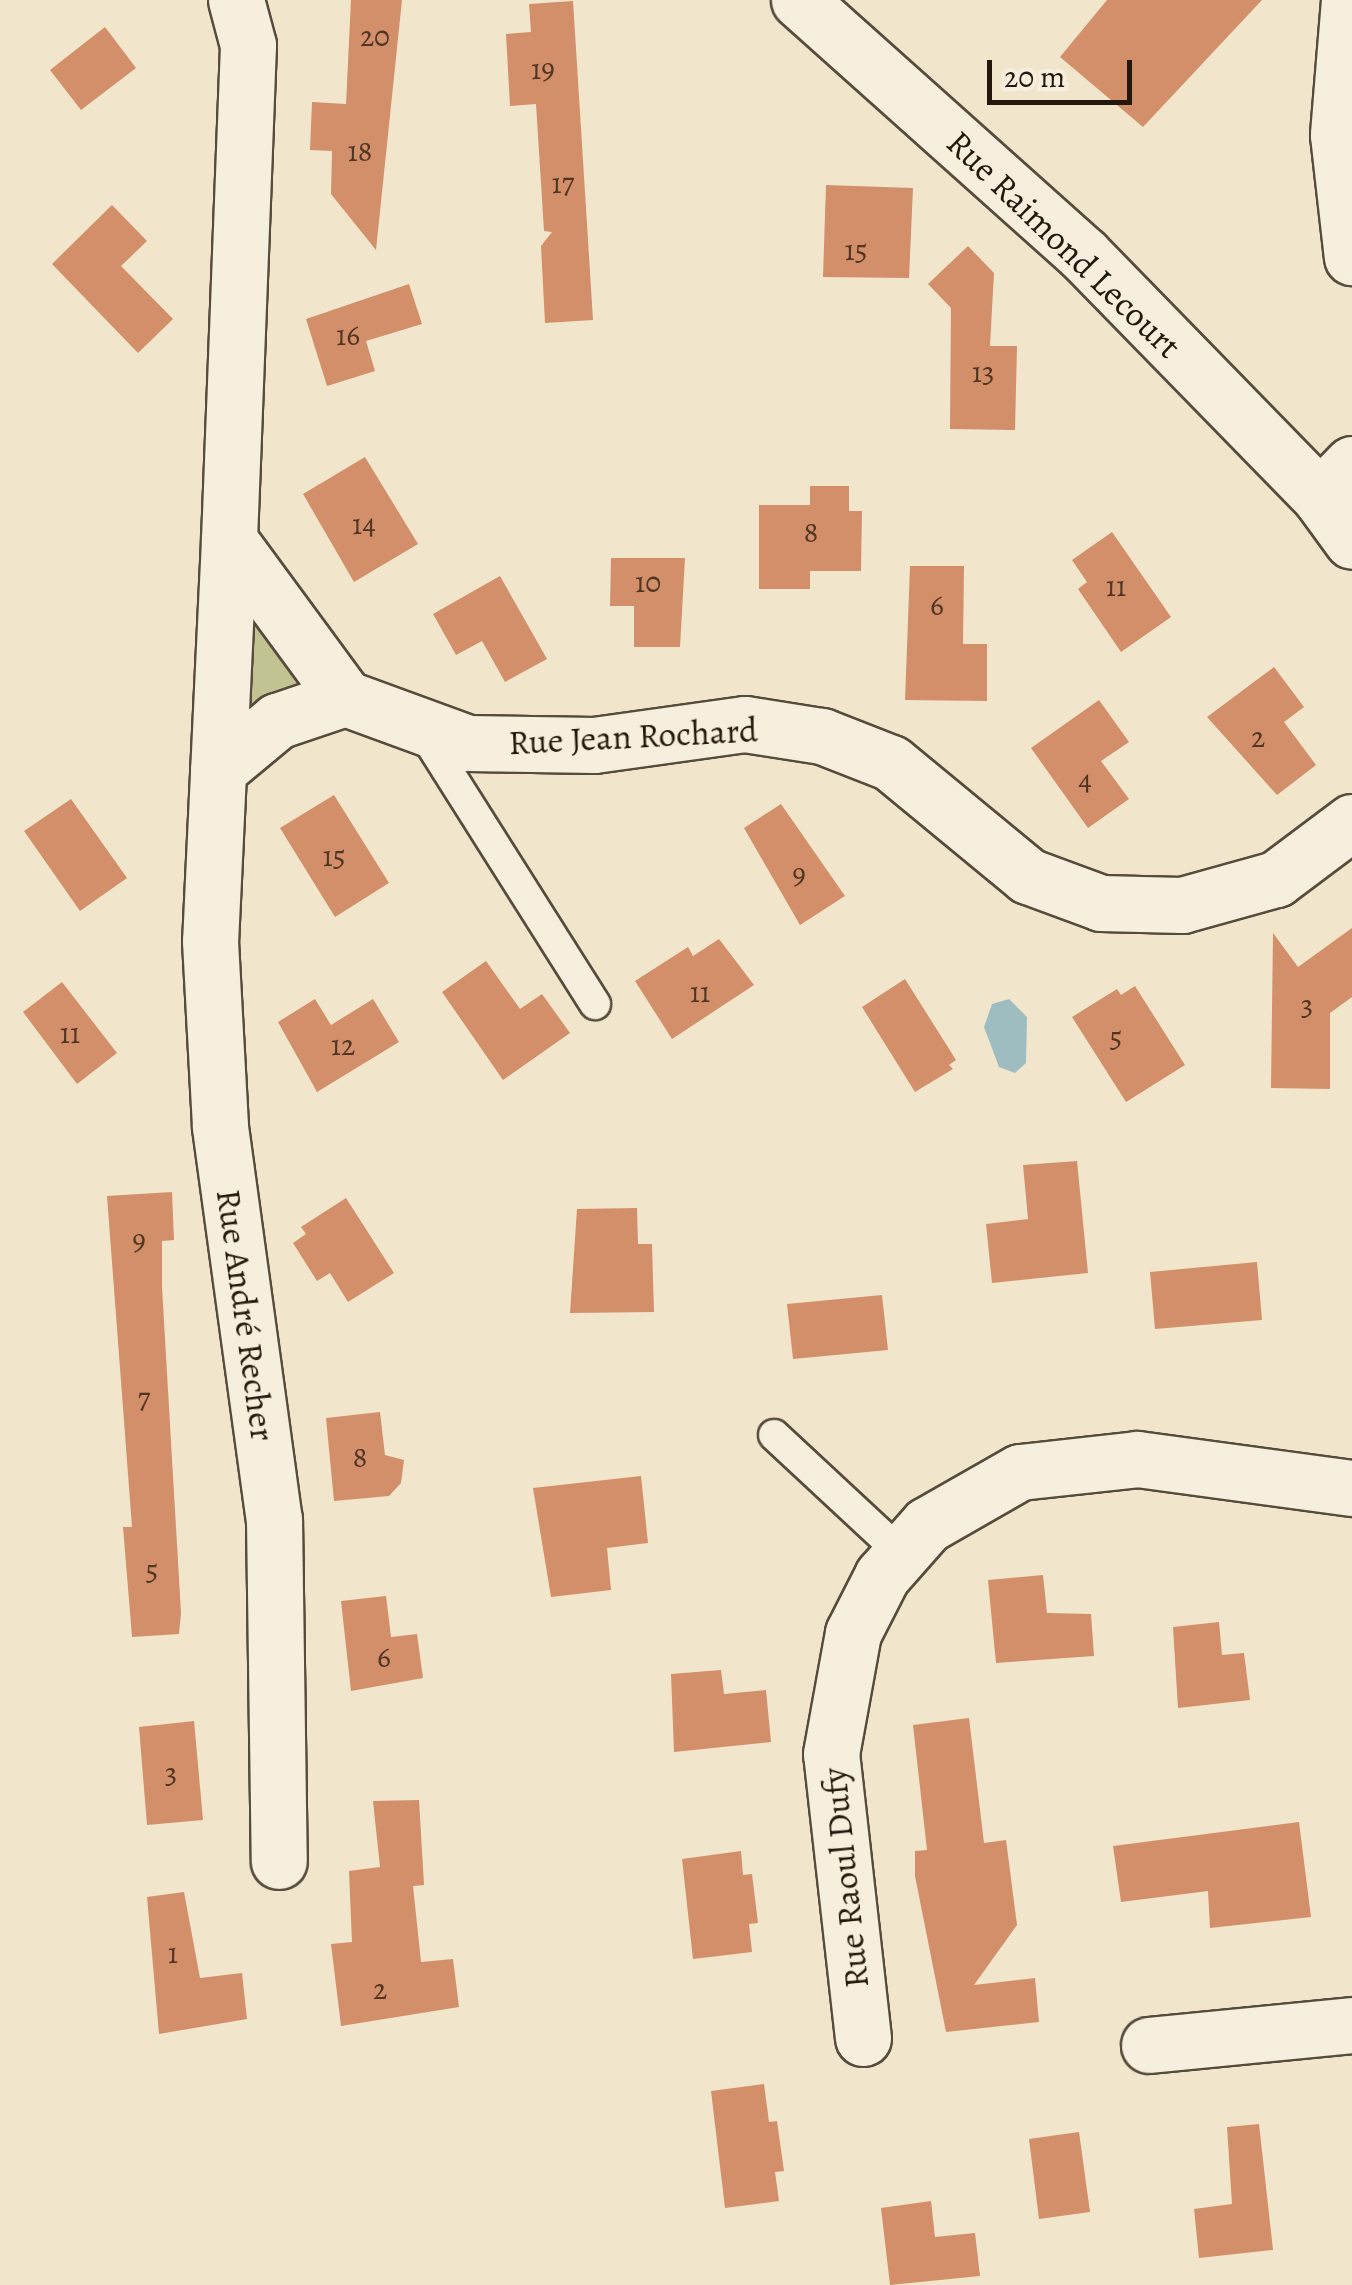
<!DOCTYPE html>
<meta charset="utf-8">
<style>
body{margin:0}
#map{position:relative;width:1352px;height:2285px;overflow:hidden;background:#f1e6cc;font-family:Alegreya,serif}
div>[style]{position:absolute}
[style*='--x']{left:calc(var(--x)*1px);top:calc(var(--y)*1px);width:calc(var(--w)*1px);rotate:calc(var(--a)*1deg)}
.green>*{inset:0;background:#c1c393}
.water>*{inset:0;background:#9ebdc1}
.building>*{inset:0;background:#d28f69}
.roads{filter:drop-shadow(2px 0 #574b3c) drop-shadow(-2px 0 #574b3c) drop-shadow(0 2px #574b3c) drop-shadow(0 -2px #574b3c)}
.lane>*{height:30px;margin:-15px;padding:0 15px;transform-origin:15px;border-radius:15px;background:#f6efde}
.street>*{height:55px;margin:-27.5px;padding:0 27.5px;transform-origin:27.5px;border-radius:27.5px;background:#f6efde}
span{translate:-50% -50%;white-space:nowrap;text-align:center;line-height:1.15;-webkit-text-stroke:8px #f6efde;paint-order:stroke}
.number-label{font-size:30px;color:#503523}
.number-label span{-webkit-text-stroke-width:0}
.street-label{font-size:35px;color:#24170c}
.scale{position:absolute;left:987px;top:60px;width:145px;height:45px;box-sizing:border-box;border:5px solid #24170c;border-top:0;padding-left:12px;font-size:30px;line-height:35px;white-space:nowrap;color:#24170c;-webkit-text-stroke:8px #f6efde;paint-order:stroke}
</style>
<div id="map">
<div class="green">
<div style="clip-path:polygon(252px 608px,312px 679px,248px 721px,239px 622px)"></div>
</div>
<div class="water">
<div style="clip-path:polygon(1009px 999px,1027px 1017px,1026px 1063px,1015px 1073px,999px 1067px,984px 1027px,992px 1004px)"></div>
</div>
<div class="building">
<div style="clip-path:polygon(351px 0,402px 0,376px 250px,331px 194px,332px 151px,310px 150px,312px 102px,346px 104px)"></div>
<div style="clip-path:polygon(1107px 0,1262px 0,1143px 127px,1060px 57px)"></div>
<div style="clip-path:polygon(573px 1px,593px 320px,545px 323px,541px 246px,552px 232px,544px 231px,536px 104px,510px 106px,506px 34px,531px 32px,529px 4px)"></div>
<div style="clip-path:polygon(105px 27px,136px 68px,81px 110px,50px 70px)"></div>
<div style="clip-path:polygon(826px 185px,913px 188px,909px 278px,823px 277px)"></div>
<div style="clip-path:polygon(112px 205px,147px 241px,121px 266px,173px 319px,138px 353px,52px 264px)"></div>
<div style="clip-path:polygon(968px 246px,994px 273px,990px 346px,1017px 346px,1015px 430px,950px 429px,951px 308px,928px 284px)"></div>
<div style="clip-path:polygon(409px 284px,422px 324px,366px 341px,375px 371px,327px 386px,306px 319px)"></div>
<div style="clip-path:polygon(365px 457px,418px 544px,354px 582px,303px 494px)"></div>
<div style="clip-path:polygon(810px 486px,849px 486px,849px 511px,862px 511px,861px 571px,810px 571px,810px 589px,759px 589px,759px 505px,810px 505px)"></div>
<div style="clip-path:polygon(1112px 532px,1171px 617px,1121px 652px,1078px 589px,1087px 582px,1072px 560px)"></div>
<div style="clip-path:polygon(611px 558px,685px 558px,680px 647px,634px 647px,634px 606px,610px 606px)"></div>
<div style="clip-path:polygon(910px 566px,964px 566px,963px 644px,987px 644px,987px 701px,905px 700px)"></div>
<div style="clip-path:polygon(500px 576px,547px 659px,505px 682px,482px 641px,456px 655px,433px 614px)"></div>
<div style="clip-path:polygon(1274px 667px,1304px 707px,1284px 722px,1316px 765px,1277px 795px,1207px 717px)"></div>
<div style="clip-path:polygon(1099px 700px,1129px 742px,1101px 761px,1129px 799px,1088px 828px,1031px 748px)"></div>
<div style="clip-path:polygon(334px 795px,389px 883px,335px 917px,280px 828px)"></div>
<div style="clip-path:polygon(71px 799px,127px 878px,80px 911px,24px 831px)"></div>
<div style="clip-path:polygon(781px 804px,845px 896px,800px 925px,744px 828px)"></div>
<div style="clip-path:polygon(1352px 928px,1352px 997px,1330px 1013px,1330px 1089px,1271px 1088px,1273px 933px,1298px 967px)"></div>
<div style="clip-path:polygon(719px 939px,754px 985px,672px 1039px,635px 981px,688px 947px,693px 956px)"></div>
<div style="clip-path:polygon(486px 961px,520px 1009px,542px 994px,570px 1033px,503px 1080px,442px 992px)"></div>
<div style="clip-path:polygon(905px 979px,956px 1060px,949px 1065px,953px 1069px,915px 1092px,862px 1007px)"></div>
<div style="clip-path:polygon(62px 982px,117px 1053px,77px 1084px,23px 1012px)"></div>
<div style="clip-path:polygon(1135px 986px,1185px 1065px,1126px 1102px,1072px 1017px,1117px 989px,1121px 995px)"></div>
<div style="clip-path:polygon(315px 999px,331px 1025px,373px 999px,399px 1042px,317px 1092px,278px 1022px)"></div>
<div style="clip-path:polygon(1077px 1161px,1088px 1273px,992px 1283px,986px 1224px,1028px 1219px,1023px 1165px)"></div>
<div style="clip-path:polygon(172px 1192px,174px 1240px,162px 1241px,162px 1287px,181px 1613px,179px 1634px,132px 1637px,123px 1527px,132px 1527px,107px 1196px)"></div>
<div style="clip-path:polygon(346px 1198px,394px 1273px,348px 1302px,330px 1273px,317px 1281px,293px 1243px,306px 1234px,301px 1227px)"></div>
<div style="clip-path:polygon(637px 1208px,638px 1244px,652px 1244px,654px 1312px,570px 1313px,577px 1209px)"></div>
<div style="clip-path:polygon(1257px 1262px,1262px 1320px,1155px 1329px,1150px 1272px)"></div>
<div style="clip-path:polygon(882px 1295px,888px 1350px,793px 1359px,787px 1304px)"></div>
<div style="clip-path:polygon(380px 1412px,385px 1455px,404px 1460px,401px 1483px,389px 1496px,334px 1501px,326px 1418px)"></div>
<div style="clip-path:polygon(641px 1476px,648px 1543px,607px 1548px,611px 1590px,551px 1597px,533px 1488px)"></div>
<div style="clip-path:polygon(1043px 1575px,1047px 1613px,1091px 1614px,1094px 1656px,996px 1663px,988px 1580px)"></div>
<div style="clip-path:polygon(386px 1596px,391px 1637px,417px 1634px,423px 1678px,351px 1691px,341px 1601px)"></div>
<div style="clip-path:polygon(1219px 1622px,1222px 1655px,1244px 1653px,1250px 1700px,1178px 1708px,1173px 1627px)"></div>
<div style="clip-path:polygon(721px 1670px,724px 1694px,766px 1690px,771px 1742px,674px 1752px,671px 1674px)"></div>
<div style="clip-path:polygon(969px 1718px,984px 1843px,1006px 1840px,1017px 1925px,974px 1985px,1035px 1978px,1039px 2022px,946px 2032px,915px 1876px,915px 1851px,927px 1850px,913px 1725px)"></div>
<div style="clip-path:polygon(194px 1721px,203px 1820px,147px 1825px,139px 1727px)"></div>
<div style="clip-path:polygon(419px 1800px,424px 1885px,413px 1886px,421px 1962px,453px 1959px,459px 2007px,341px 2026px,331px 1944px,352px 1942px,349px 1871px,380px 1867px,373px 1801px)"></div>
<div style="clip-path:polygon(1299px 1822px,1311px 1917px,1210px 1928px,1208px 1891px,1121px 1902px,1113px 1846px)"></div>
<div style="clip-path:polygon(741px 1851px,743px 1875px,752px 1874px,758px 1923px,749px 1924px,752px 1952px,693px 1959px,682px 1859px)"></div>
<div style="clip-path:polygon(184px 1892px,200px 1978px,242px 1973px,247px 2019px,159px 2034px,147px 1897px)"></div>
<div style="clip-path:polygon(764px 2084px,769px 2122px,777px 2121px,784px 2171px,775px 2172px,779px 2201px,725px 2208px,711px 2091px)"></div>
<div style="clip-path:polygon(1259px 2124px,1273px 2250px,1199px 2258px,1194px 2209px,1232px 2204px,1227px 2127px)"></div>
<div style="clip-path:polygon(1079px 2132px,1090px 2212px,1039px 2219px,1029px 2139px)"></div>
<div style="clip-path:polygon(931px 2201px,935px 2237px,975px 2233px,980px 2276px,890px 2285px,881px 2208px)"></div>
</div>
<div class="roads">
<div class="lane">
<div style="--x:423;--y:732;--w:322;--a:57.7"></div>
<div style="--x:774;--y:1435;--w:173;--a:42.9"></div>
</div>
<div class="street">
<div style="--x:236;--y:0;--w:47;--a:75.1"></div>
<div style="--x:248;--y:45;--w:495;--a:92.2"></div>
<div style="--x:229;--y:540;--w:196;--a:53.7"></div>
<div style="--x:345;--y:698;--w:131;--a:20.1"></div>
<div style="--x:468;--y:743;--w:126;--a:0.9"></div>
<div style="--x:594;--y:745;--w:152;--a:-7.9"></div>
<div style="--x:745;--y:724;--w:78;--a:8.9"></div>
<div style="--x:822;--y:736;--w:74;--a:21.4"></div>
<div style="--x:891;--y:763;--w:178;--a:39.5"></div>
<div style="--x:1028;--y:876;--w:78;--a:20.3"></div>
<div style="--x:1101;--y:903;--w:81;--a:1.4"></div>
<div style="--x:1182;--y:905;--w:98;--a:-15.5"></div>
<div style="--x:1276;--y:879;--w:95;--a:-36.9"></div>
<div style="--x:799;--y:0;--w:382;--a:41.8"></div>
<div style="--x:1084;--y:255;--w:338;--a:45.7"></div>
<div style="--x:1320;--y:497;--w:54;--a:54"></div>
<div style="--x:1349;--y:0;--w:135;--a:94.7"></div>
<div style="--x:1338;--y:135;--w:123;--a:83.5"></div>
<div style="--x:1320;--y:497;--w:46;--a:-45.9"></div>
<div style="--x:229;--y:540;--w:401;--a:92.7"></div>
<div style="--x:210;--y:941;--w:186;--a:86.9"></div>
<div style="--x:220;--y:1127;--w:396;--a:82.2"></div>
<div style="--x:274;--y:1519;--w:342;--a:89.2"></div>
<div style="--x:218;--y:770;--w:77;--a:-39.7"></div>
<div style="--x:277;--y:721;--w:72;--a:-18.7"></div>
<div style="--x:863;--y:2038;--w:286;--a:-96.4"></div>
<div style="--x:831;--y:1754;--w:123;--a:-79.7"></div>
<div style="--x:853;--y:1633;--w:64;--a:-63"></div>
<div style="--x:882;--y:1576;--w:68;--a:-48.6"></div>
<div style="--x:927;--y:1525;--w:107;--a:-29.7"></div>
<div style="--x:1020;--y:1472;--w:118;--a:-6.3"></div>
<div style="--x:1137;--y:1459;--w:217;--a:7.7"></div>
<div style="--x:1149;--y:2045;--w:204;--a:-5.6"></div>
</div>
</div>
<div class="number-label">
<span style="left:375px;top:36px">20</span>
<span style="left:543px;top:69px">19</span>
<span style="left:360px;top:151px">18</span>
<span style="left:563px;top:183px">17</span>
<span style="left:856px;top:250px">15</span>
<span style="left:348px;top:335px">16</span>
<span style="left:983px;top:372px">13</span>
<span style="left:364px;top:524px">14</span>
<span style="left:811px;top:532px">8</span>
<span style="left:648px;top:582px">10</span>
<span style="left:1116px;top:586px">11</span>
<span style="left:937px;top:605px">6</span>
<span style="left:1258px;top:737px">2</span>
<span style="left:1085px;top:780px">4</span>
<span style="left:334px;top:856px">15</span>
<span style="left:799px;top:874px">9</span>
<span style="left:700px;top:992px">11</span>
<span style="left:1307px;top:1005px">3</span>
<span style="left:70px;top:1033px">11</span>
<span style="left:1116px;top:1037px">5</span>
<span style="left:343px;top:1045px">12</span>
<span style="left:139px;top:1240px">9</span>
<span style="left:144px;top:1398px">7</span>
<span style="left:360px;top:1457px">8</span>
<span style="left:152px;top:1570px">5</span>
<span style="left:384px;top:1657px">6</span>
<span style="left:171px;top:1773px">3</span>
<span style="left:173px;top:1953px">1</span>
<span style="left:380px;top:1989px">2</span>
</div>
<div class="street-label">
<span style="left:1064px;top:244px;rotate:44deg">Rue Raimond Lecourt</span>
<span style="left:633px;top:736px;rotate:-3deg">Rue Jean Rochard</span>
<span style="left:246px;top:1315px;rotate:82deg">Rue André Recher</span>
<span style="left:845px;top:1878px;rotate:-96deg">Rue Raoul Dufy</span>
</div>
<div class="scale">20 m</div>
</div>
